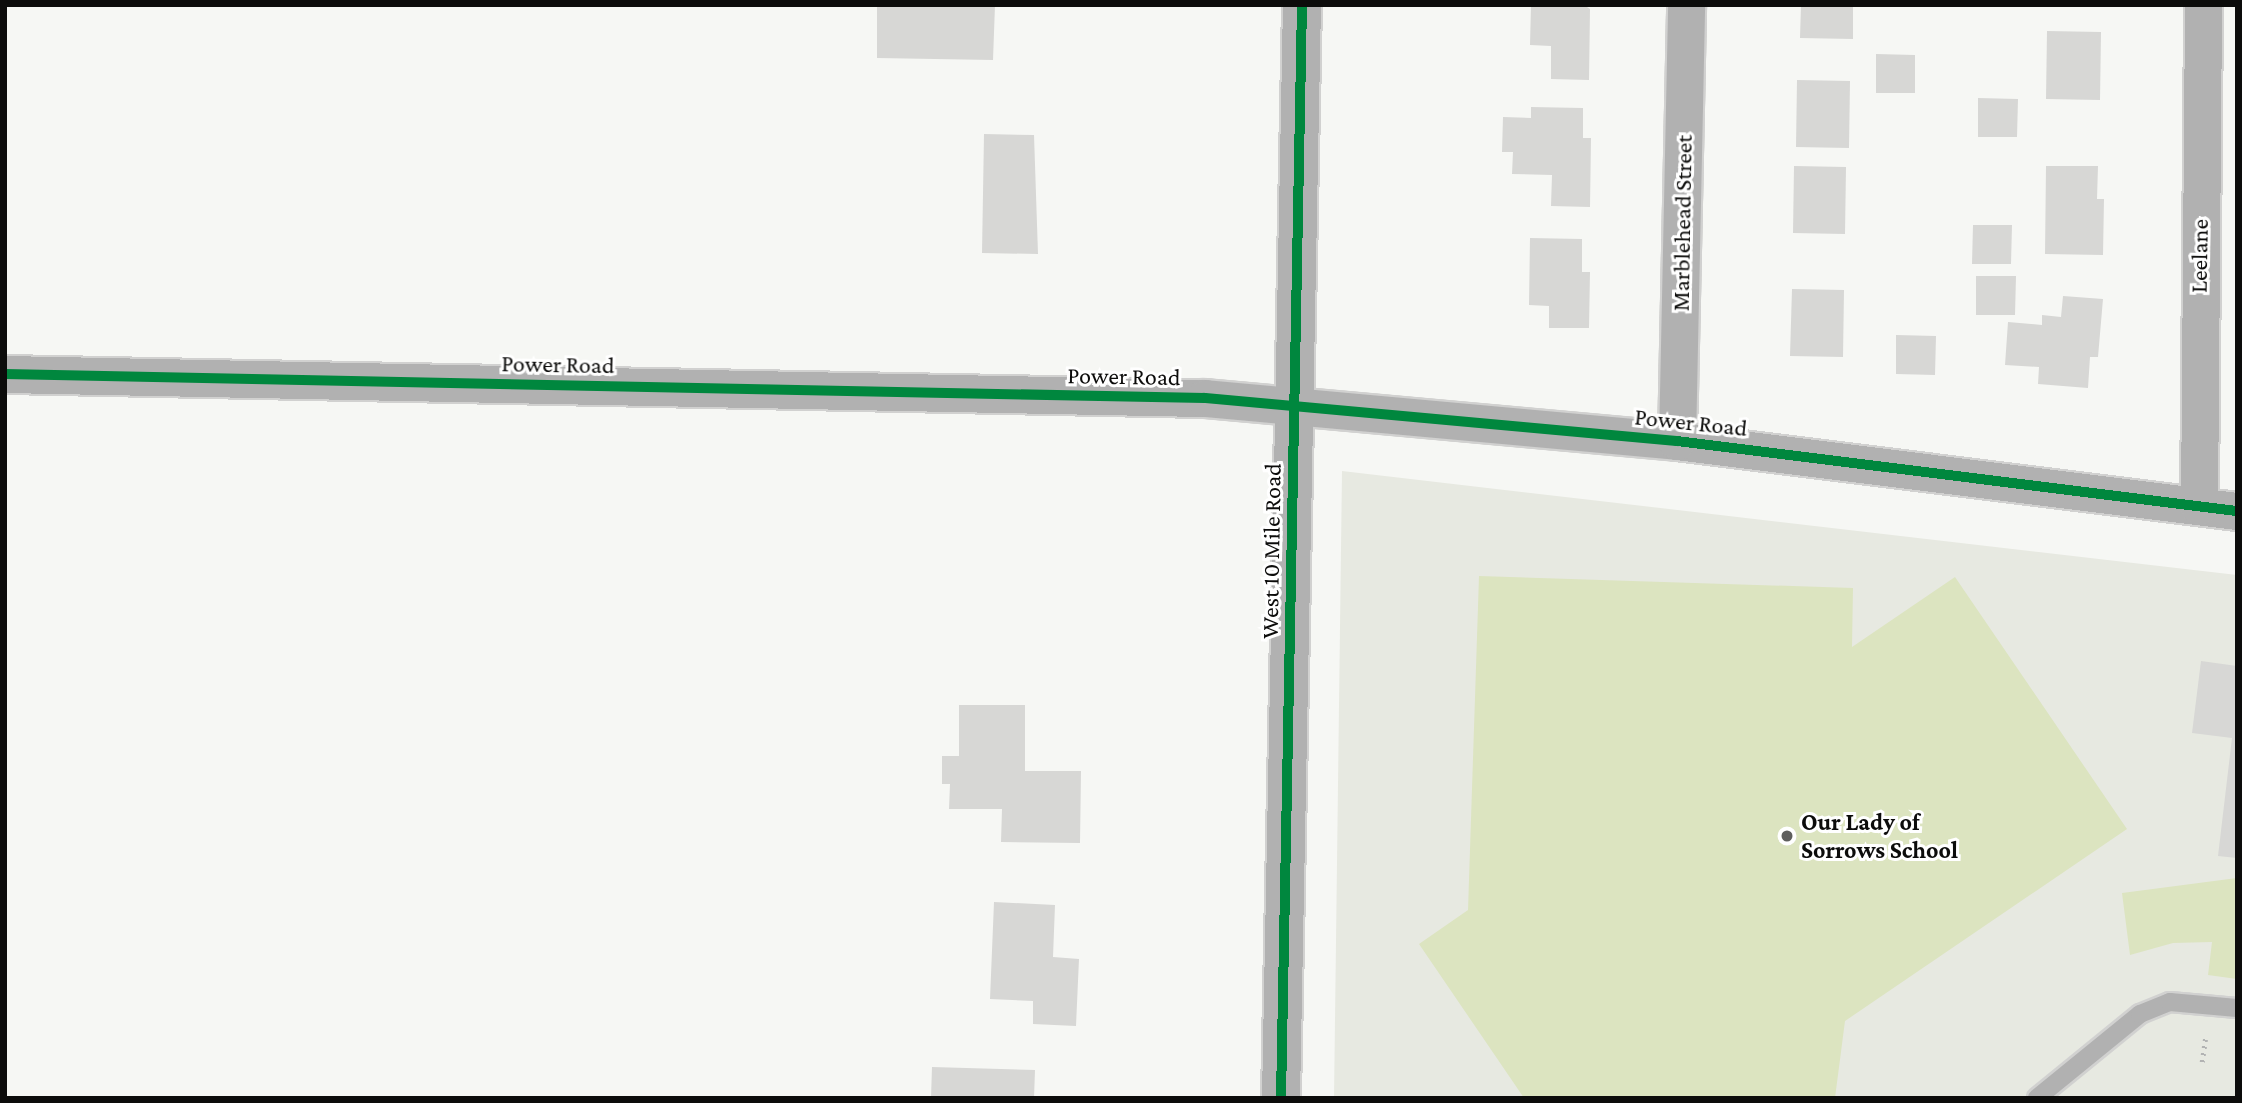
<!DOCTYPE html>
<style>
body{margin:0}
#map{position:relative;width:2242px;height:1103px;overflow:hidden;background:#f6f7f4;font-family:"Crimson Pro",serif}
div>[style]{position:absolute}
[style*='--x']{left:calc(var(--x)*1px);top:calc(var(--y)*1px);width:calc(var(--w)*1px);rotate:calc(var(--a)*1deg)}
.built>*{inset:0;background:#e7e9e1}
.green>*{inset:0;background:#dce4c0}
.building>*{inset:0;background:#d7d7d5}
.path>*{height:4.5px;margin-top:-2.25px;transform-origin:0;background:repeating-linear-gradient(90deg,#b2b3b3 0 2px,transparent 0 7px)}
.roads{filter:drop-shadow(2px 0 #d1d1d0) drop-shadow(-2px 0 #d1d1d0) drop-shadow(0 2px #d1d1d0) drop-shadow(0 -2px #d1d1d0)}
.service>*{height:18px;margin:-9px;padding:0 9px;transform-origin:9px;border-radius:9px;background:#b1b1b1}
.minor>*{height:37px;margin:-18.5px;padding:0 18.5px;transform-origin:18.5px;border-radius:18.5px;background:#b1b1b1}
.tertiary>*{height:38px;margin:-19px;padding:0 19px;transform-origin:19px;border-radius:19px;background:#b1b1b1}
.cycleway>*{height:10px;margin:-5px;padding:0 5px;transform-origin:5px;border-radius:5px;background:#00873e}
.dots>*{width:19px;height:19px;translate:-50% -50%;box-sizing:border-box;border:4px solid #fff;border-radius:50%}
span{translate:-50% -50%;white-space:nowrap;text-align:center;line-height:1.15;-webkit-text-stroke:6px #fff;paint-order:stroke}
.street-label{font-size:24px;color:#0c0c0b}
.poi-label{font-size:24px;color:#0c0c0b;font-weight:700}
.left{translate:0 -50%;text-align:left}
.frame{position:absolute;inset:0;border:7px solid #0c0c0b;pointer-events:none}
</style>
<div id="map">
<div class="built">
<div style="clip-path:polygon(1342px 471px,2237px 575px,2237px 1098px,1334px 1098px)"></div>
</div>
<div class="green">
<div style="clip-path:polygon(1479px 576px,1853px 588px,1852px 647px,1955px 577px,2127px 829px,1845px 1021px,1835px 1098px,1524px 1098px,1419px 944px,1468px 910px)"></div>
<div style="clip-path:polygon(2237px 878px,2237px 979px,2208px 975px,2212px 942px,2173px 943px,2130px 955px,2122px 893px)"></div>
</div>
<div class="building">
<div style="clip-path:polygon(995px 5px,993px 60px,877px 58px,877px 6px)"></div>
<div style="clip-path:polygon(1531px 5px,1584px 5px,1590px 9px,1589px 80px,1551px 79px,1551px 46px,1530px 45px)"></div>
<div style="clip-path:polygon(1801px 5px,1853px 5px,1853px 39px,1800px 38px)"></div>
<div style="clip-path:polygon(2047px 31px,2101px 32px,2100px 100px,2046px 99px)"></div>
<div style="clip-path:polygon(1876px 54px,1915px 55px,1915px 93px,1876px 93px)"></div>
<div style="clip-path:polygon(1797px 80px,1850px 81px,1849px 148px,1796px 147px)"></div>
<div style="clip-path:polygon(1978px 98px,2018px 99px,2017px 137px,1978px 137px)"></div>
<div style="clip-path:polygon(1531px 107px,1583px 108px,1583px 138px,1591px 138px,1590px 207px,1551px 206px,1552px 175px,1512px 174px,1513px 152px,1502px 152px,1503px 117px,1531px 118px)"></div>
<div style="clip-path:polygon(984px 134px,1034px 135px,1038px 254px,982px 253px)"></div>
<div style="clip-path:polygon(1794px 166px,1846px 167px,1845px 234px,1793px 233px)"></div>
<div style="clip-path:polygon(2046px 166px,2098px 166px,2097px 199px,2104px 199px,2103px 255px,2045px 254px)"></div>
<div style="clip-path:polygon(1973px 225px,2012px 225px,2011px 264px,1972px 264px)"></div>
<div style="clip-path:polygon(1530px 238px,1582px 239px,1582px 272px,1590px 272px,1589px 328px,1549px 328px,1549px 306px,1529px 305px)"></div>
<div style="clip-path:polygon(1976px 276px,2016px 276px,2015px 315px,1976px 315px)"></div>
<div style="clip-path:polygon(1792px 289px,1844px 290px,1843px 357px,1790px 356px)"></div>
<div style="clip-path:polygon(2063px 296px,2103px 299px,2098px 357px,2090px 357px,2088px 388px,2038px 384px,2039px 367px,2005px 365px,2008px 322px,2042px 325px,2042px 315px,2061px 317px)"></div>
<div style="clip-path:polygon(1896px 335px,1936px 336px,1935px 375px,1896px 374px)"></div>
<div style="clip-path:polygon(2201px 661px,2237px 666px,2237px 858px,2218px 856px,2232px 738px,2192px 733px)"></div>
<div style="clip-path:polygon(959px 705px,1025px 705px,1025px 771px,1081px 771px,1080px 843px,1001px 842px,1002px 809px,949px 809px,950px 784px,942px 784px,942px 756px,959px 756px)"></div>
<div style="clip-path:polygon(994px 902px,1055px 905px,1053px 957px,1079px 959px,1076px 1026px,1033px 1024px,1033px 1001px,990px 999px)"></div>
<div style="clip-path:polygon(932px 1067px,1035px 1070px,1034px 1098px,931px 1098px)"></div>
</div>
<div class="path">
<div style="--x:2202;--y:1062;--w:27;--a:-82"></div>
</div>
<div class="roads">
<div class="service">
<div style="--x:2037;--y:1098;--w:133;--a:-39.2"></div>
<div style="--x:2140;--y:1014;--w:32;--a:-22"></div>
<div style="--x:2170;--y:1002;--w:67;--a:5.1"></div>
</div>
<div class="minor">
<div style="--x:5;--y:374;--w:1200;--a:1.15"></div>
<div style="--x:1205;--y:398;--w:474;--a:5.2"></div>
<div style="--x:1677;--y:441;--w:564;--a:7.13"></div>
<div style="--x:1677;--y:441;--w:436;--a:-88.8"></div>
<div style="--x:2199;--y:506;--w:501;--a:-89.54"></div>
</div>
<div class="tertiary">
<div style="--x:1281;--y:1098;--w:1093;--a:-88.9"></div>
</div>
</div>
<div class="cycleway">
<div style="--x:5;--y:374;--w:1200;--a:1.15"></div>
<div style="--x:1205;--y:398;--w:474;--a:5.2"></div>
<div style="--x:1677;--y:441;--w:564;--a:7.13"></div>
<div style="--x:1281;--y:1098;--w:1093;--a:-88.9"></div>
</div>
<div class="dots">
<div style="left:1787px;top:836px;background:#5e5e5d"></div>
</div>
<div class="street-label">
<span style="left:1682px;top:223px;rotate:-89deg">Marblehead Street</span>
<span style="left:2199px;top:256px;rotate:-89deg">Leelane</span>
<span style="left:558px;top:364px;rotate:1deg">Power Road</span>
<span style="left:1124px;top:376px;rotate:1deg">Power Road</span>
<span style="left:1691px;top:422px;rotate:6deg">Power Road</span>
<span style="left:1271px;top:551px;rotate:-89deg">West 10 Mile Road</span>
</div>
<div class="poi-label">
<span class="left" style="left:1801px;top:836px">Our Lady of<br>Sorrows School</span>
</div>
<div class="frame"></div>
</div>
